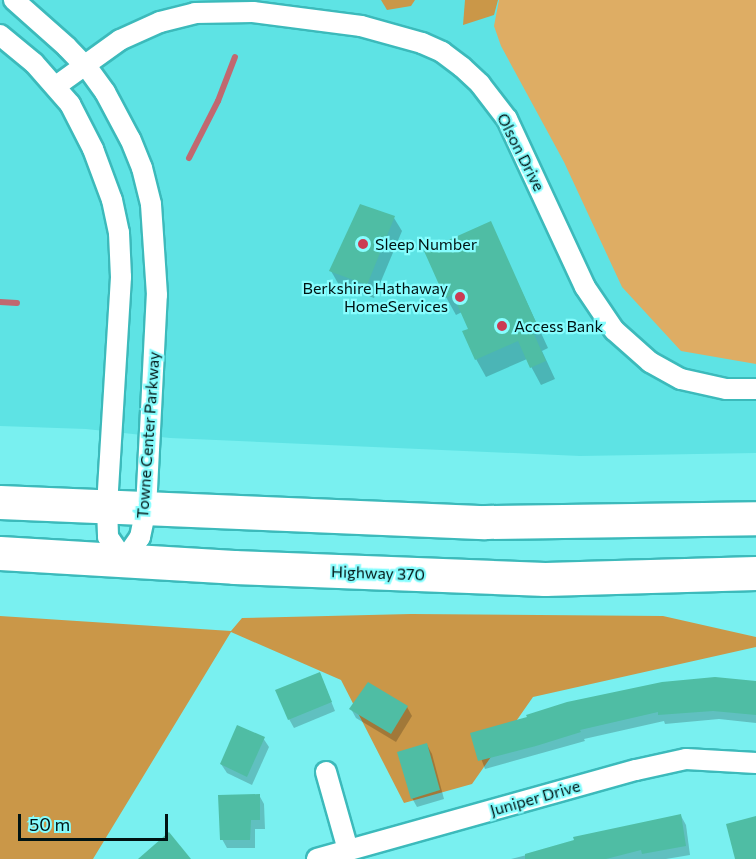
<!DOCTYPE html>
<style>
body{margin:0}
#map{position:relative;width:756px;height:859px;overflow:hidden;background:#79f0f0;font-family:Commissioner,sans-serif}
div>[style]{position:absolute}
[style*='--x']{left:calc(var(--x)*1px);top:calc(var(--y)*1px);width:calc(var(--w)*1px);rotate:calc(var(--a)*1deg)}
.built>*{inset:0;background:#5ee3e4}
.green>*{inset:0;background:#dead64}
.forest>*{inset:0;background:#ca9748}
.shadow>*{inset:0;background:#0003}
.stream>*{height:6px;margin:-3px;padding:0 3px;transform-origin:3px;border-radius:3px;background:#c16870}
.building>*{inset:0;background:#4fbda4}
.roads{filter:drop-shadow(2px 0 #3cbabb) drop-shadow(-2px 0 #3cbabb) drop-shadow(0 2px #3cbabb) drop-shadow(0 -2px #3cbabb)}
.minor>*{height:20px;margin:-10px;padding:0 10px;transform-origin:10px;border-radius:10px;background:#fff}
.trunk>*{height:33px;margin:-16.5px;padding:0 16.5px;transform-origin:16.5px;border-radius:16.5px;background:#fff}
.dots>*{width:16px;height:16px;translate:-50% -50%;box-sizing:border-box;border:3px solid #87fdfe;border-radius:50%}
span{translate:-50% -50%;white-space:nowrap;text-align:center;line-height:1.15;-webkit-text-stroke:4.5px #87fdfe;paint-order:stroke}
.street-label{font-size:16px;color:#001313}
.poi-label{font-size:16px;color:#001313}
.left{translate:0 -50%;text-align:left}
.right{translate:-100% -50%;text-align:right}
.scale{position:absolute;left:18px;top:814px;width:150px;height:27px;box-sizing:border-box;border:3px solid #001313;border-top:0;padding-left:8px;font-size:18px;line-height:21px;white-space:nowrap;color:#001313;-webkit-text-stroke:4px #87fdfe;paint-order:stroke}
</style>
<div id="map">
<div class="built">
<div style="clip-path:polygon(0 0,756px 0,756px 453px,580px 456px,170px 438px,86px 429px,0 426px)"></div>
</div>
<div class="green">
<div style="clip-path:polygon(499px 0,756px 0,756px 364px,681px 351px,622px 287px,564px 162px,501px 46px,494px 26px)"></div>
</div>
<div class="forest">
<div style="clip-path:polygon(381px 0,415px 0,411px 6px,387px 10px)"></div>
<div style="clip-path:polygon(465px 0,498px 0,494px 15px,463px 25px)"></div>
<div style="clip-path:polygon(411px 614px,663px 616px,756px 637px,756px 647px,533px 697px,472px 784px,404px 803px,341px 680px,231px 632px,93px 859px,0 859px,0 616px,231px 631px,242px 618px)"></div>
</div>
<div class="shadow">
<div style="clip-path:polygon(394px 218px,402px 231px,374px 298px,339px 285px,331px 271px)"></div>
<div style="clip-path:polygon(490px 223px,548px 348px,542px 351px,555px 379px,541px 385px,527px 359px,486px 377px,476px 359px,470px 329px,462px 312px,456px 315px,446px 297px)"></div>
<div style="clip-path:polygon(320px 674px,335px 711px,294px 728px,289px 719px)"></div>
<div style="clip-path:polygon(756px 683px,756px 723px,719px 719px,665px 724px,664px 721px,584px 739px,585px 741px,485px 769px,472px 734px)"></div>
<div style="clip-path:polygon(368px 684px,407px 707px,412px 716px,396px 742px,356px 718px,351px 709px)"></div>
<div style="clip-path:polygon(263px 738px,269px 747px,252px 785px,227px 773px,221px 764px)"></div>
<div style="clip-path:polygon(427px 745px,432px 754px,444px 799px,417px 807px,412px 798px)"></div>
<div style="clip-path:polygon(259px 795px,264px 804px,265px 829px,255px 829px,255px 848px,227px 848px,222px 839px)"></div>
<div style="clip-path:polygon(681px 816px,686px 825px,690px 855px,666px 859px,511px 859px)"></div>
</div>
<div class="stream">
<div style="--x:189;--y:158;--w:64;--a:-63"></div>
<div style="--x:218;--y:101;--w:47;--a:-68.9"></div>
<div style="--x:0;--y:302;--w:17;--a:3"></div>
</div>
<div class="building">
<div style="clip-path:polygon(360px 204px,395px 216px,367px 285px,329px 271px)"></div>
<div style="clip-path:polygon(491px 221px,539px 329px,533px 332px,546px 361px,530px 368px,518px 341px,475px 360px,462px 331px,468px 329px,453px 295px,445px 298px,424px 251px)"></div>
<div style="clip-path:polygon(320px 672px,332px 702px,288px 720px,275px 690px)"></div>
<div style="clip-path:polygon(715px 677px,756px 681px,756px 715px,713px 711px,658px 715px,658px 712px,580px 730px,581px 732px,536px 746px,478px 761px,470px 733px,527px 717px,526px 715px,567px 702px,662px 682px)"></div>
<div style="clip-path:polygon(368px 682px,408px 706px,391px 734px,349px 709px)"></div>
<div style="clip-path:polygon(237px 725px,265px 737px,247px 777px,220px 764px)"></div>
<div style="clip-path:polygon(427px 743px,440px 790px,411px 799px,397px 752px)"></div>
<div style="clip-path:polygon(260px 794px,260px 820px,251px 820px,250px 840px,220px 840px,218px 795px)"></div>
<div style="clip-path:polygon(681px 814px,686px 846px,642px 854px,641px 850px,606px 859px,525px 859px,525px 854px,574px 840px,573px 837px)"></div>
<div style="clip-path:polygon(756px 816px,756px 859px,735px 859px,726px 824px)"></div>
<div style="clip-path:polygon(169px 832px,191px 859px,138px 859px)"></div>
</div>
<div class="roads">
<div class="minor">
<div style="--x:0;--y:35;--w:44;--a:39.5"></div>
<div style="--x:34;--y:63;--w:55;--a:48.7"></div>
<div style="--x:70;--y:104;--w:51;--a:62.9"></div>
<div style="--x:93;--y:149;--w:54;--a:69.6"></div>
<div style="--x:112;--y:200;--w:34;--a:78"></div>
<div style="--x:119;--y:233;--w:44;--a:87.4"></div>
<div style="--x:121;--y:277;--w:230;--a:93.5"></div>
<div style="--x:107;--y:507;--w:30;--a:88"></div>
<div style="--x:108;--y:537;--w:28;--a:55"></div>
<div style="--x:124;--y:560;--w:28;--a:-55"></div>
<div style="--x:140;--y:537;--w:29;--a:-78"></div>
<div style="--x:146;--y:509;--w:214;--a:-87.1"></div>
<div style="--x:157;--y:295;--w:91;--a:-93.8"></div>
<div style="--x:151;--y:204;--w:37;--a:-104"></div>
<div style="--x:142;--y:168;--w:31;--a:-112"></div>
<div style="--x:130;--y:139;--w:53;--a:-118"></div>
<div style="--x:105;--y:92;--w:27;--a:-126"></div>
<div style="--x:89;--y:70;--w:32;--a:-134"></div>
<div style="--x:67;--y:47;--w:71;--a:-138.4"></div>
<div style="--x:56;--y:86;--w:79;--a:-35.7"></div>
<div style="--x:120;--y:40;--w:44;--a:-24.2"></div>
<div style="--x:160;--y:22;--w:36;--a:-14"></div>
<div style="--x:195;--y:13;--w:58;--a:-1"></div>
<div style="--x:253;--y:12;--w:109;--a:7.4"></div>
<div style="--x:361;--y:26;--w:63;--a:15.6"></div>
<div style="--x:422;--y:43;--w:22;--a:24"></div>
<div style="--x:442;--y:52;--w:25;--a:37"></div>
<div style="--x:462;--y:67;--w:25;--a:43"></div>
<div style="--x:480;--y:84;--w:44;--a:52.4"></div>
<div style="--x:507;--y:119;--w:185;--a:65.1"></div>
<div style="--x:585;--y:287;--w:52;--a:56"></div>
<div style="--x:614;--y:330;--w:48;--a:41.6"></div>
<div style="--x:650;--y:362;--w:35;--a:29"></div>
<div style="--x:681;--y:379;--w:46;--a:12.5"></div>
<div style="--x:726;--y:389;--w:30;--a:0"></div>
<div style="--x:326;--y:772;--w:81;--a:74.2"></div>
<div style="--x:317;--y:859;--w:331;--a:-15.6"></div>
<div style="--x:636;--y:770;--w:51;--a:-12.4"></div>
<div style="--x:686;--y:759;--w:70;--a:3.3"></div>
</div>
<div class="trunk">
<div style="--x:0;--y:502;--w:485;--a:2.4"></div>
<div style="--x:485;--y:522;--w:271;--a:-0.8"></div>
<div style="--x:0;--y:553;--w:234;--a:3.4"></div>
<div style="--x:234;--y:567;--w:311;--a:2.2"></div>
<div style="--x:545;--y:579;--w:211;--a:-1.6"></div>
</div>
</div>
<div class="dots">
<div style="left:363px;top:244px;background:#cb3b53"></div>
<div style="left:460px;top:297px;background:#cb3b53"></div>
<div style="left:502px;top:326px;background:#cb3b53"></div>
</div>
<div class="street-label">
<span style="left:521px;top:152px;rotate:63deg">Olson Drive</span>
<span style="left:148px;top:435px;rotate:-86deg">Towne Center Parkway</span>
<span style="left:378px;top:573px;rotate:2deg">Highway 370</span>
<span style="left:535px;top:798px;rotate:-16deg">Juniper Drive</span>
</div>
<div class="poi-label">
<span class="left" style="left:375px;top:244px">Sleep Number</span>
<span class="right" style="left:448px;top:297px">Berkshire Hathaway<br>HomeServices</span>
<span class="left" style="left:514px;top:326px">Access Bank</span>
</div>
<div class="scale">50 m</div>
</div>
